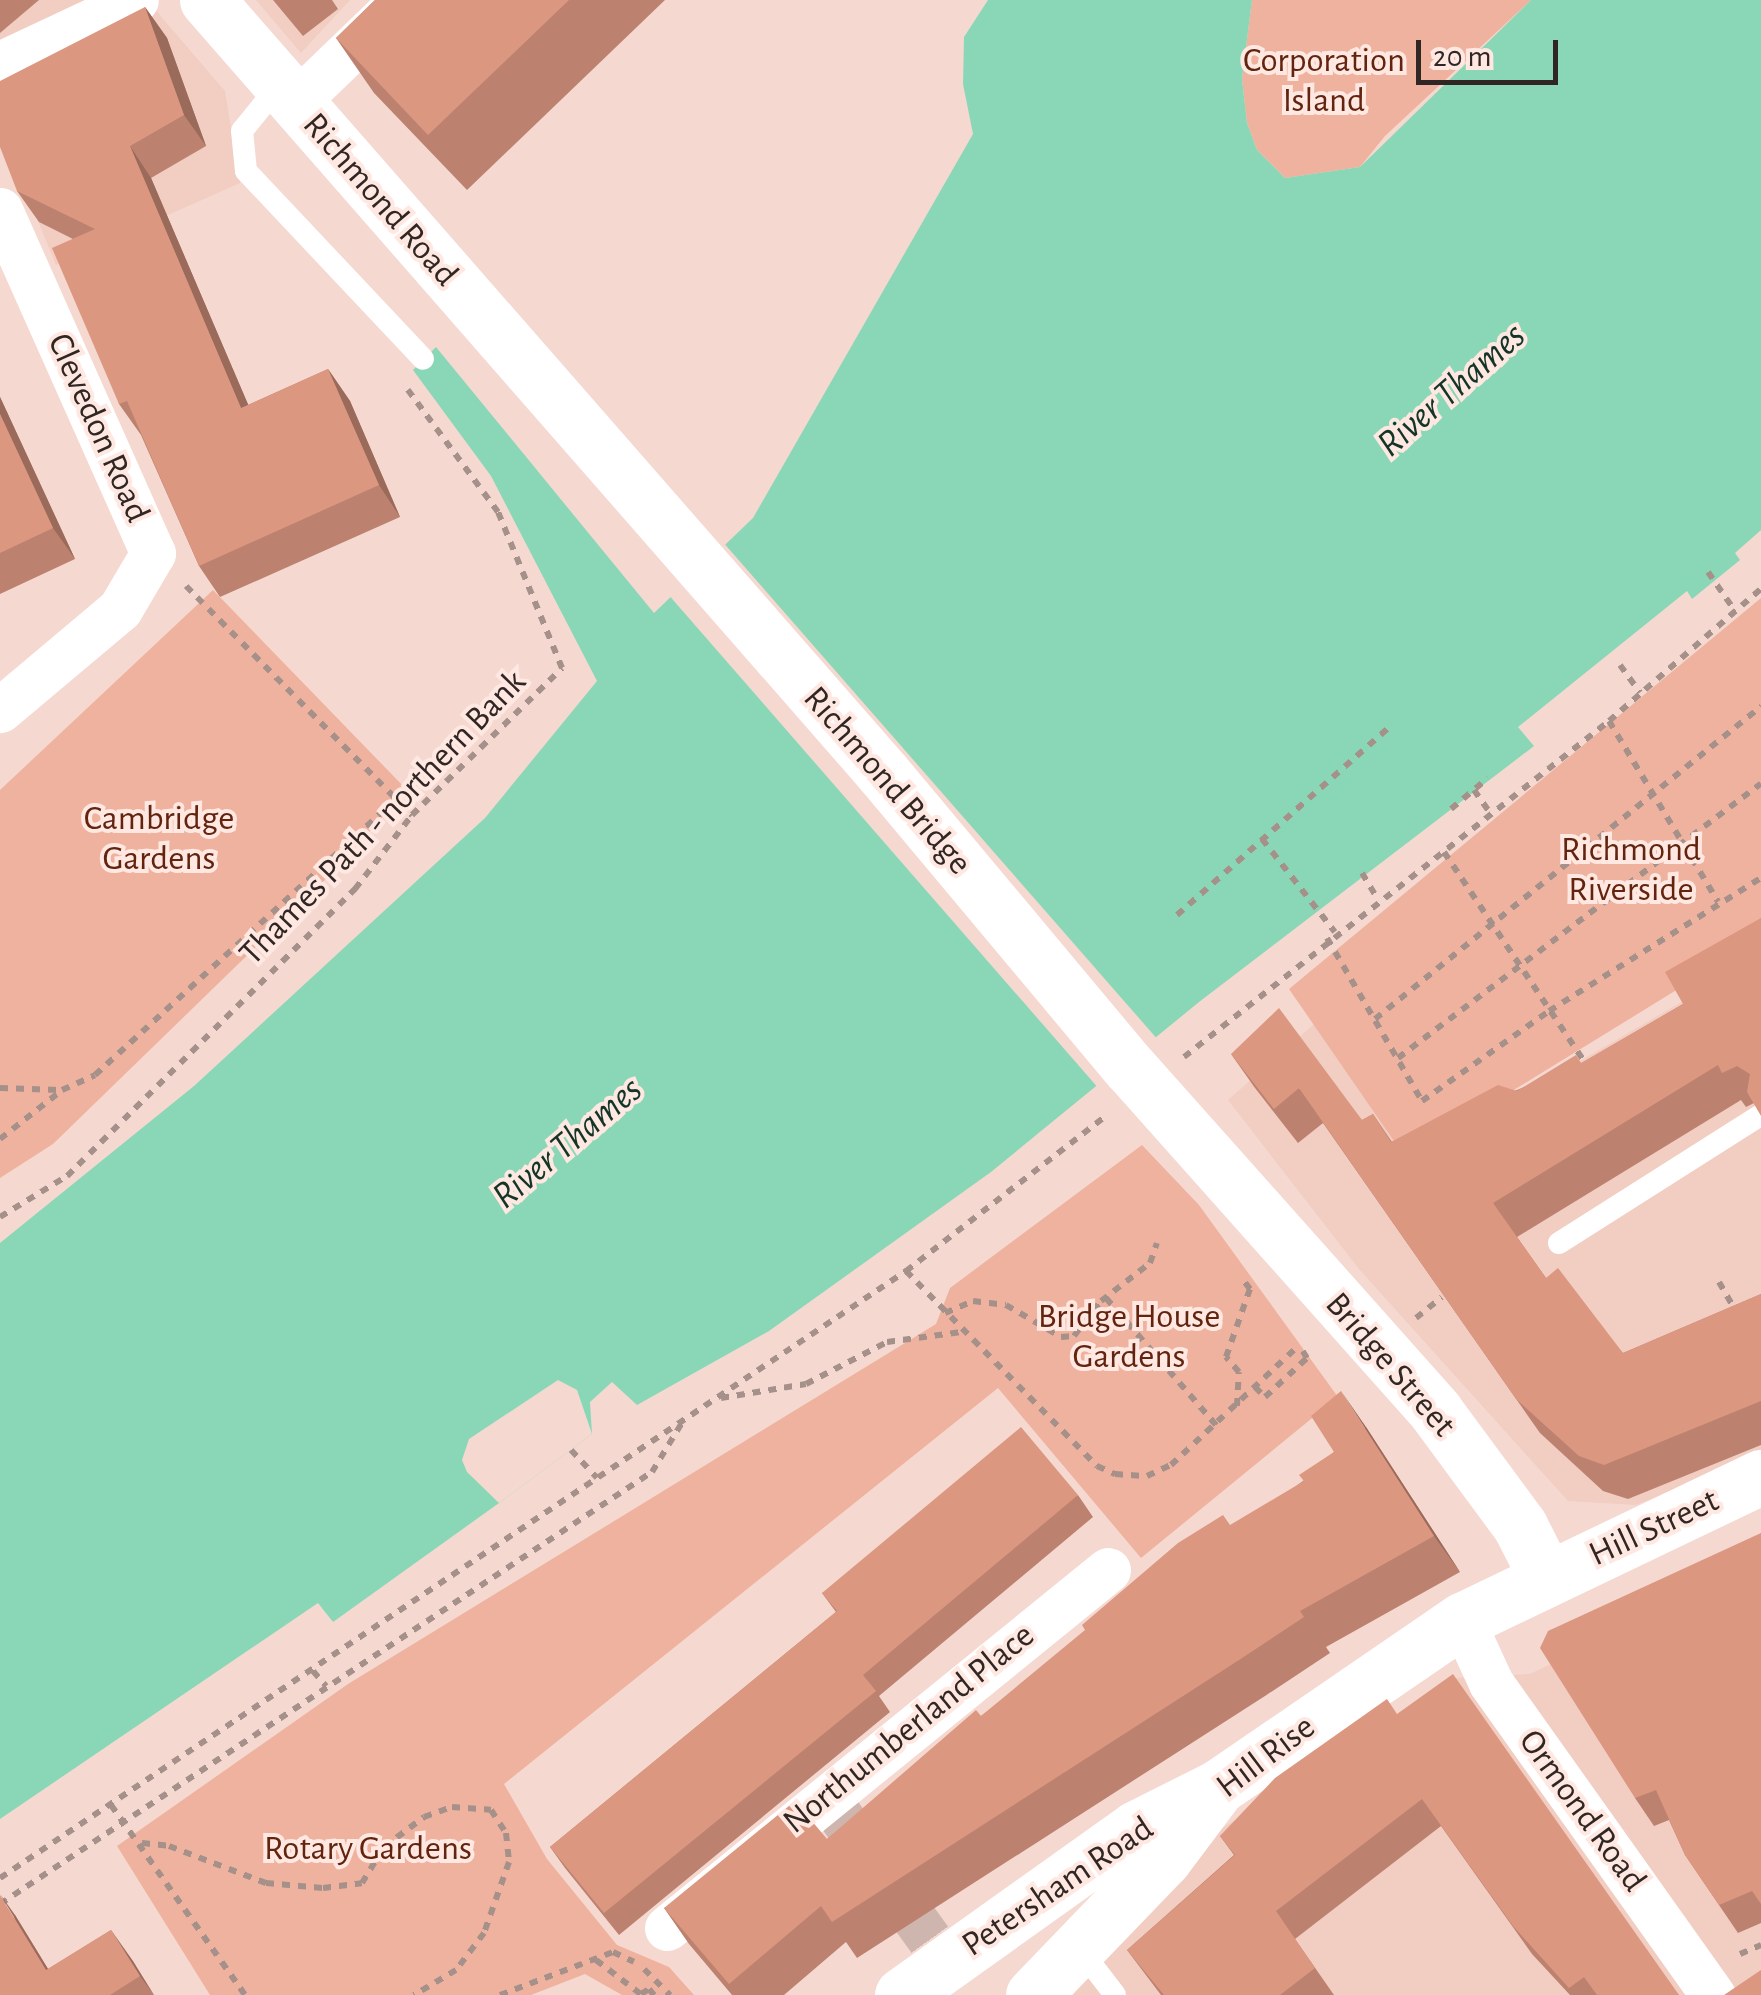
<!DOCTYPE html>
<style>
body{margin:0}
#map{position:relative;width:1761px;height:1995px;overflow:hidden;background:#f5d9d0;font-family:"Alegreya Sans",sans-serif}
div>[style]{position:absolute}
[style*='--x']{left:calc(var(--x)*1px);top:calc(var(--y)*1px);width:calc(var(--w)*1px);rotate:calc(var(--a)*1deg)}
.built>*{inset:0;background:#f1cdc2}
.green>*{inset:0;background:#efb29e}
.water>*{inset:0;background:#8ad7b7}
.pier>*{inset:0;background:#f5d9d0}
.minor-tunnel>*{height:45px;margin-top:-22.5px;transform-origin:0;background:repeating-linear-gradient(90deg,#ceb5ad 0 45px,transparent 0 67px)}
.path>*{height:6px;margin-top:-3px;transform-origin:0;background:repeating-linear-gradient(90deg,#a5908a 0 8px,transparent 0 16px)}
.service>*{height:22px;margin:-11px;padding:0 11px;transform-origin:11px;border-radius:11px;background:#fff}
.minor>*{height:45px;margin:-22.5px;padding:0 22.5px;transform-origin:22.5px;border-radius:22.5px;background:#fff}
.secondary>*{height:55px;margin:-27.5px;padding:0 27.5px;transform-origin:27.5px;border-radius:27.5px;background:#fff}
.primary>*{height:55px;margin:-27.5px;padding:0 27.5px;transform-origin:27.5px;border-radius:27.5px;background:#fff}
.wall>*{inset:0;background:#bd826f}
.shaded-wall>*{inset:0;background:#9a6a5a}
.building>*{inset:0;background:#dc9781}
span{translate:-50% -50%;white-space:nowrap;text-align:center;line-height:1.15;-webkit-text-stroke:8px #ffe8e1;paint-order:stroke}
.park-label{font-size:35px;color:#62240f}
.street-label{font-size:35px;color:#302623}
.water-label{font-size:38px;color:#123528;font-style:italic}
.scale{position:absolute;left:1416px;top:40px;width:142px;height:45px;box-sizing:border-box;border:5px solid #302623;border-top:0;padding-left:12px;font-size:30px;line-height:35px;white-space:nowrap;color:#302623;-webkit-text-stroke:8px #ffe8e1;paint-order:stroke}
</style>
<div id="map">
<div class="built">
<div style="clip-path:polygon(0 0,147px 0,225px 91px,240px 183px,56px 265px,0 128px)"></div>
<div style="clip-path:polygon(256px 0,350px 0,301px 53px)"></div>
<div style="clip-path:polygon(1761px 956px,1761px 1454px,1636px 1505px,1568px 1501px,1359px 1269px,1228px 1100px,1341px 1000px,1426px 1150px)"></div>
<div style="clip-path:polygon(1761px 1563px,1761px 1995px,1052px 1995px,1181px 1855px,1453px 1678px,1530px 1674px)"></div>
</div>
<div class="green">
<div style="clip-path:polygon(1252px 0,1531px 0,1385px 136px,1360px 167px,1285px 178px,1257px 150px,1247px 123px,1242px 79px)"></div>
<div style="clip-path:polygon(213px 590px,407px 790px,332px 873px,53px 1144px,0 1178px,0 790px)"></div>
<div style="clip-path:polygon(1761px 598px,1761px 938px,1405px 1157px,1289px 989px)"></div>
<div style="clip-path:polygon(1142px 1145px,1199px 1205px,1338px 1397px,1141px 1558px,998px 1388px,504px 1784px,547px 1859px,617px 1945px,669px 1967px,694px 1995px,622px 1995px,585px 1974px,531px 1995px,210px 1995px,117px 1846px,348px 1684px,936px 1324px,950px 1288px)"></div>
</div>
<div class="water">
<div style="clip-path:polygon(988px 0,1252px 0,1242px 79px,1247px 123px,1257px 150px,1285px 178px,1360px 167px,1531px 0,1761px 0,1761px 530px,1735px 553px,1740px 560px,1692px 599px,1687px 591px,1518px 727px,1534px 746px,1199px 1002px,991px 1172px,769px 1331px,637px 1405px,612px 1382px,590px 1402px,592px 1434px,499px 1503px,333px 1622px,317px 1604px,0 1824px,0 1243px,194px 1086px,485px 818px,597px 681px,491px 476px,413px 370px,436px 347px,654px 613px,753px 518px,973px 134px,963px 84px,964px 37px)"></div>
</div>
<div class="pier">
<div style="clip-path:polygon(722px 541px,1159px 1041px,1100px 1090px,667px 593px)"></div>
<div style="clip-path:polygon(558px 1380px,577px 1390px,592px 1434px,499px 1503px,467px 1472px,462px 1460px,469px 1439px)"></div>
<div style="clip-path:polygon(318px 1603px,336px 1626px,317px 1610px,0 1829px,0 1819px)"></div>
</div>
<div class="minor-tunnel">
<div style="--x:825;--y:1794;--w:208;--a:54.2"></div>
</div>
<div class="path">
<div style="--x:1708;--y:572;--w:47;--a:55.3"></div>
<div style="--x:186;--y:586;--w:322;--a:45.4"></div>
<div style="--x:1620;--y:665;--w:34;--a:54"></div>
<div style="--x:1609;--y:721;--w:211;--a:58.9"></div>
<div style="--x:1474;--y:790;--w:29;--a:55"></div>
<div style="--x:1451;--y:809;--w:48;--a:-40"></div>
<div style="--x:1262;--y:839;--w:118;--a:51.9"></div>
<div style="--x:1444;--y:852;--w:259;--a:56.2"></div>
<div style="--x:1362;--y:873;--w:31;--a:59"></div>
<div style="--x:1177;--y:915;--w:281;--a:-41.5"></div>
<div style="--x:1327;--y:938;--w:189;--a:59.8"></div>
<div style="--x:1422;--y:1101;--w:156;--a:-35.3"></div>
<div style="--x:1549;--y:1011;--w:250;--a:-32.1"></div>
<div style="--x:1375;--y:1019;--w:497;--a:-39"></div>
<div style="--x:1184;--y:1057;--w:542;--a:-38.33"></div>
<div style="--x:1609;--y:721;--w:201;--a:-41"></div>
<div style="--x:1398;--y:1058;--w:455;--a:-37.1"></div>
<div style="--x:0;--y:1088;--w:60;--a:1.9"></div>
<div style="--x:0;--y:1139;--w:79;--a:-38.3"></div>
<div style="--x:62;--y:1090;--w:36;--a:-24"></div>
<div style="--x:95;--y:1075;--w:408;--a:-42.5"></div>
<div style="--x:0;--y:1217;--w:79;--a:-31.5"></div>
<div style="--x:67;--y:1176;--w:407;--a:-44.9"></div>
<div style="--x:355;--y:889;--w:93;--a:-52.4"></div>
<div style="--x:412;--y:815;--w:210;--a:-44.4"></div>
<div style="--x:562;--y:668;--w:169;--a:-112.3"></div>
<div style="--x:498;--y:512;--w:152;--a:-126.4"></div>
<div style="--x:906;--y:1271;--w:273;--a:45.6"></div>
<div style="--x:1097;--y:1466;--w:20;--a:24"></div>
<div style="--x:1115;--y:1474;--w:32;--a:4"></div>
<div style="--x:1147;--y:1476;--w:26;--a:-25"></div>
<div style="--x:1171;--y:1465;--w:174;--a:-43.1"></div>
<div style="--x:1719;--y:1282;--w:32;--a:60"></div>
<div style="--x:1106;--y:1298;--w:169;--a:49.1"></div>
<div style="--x:945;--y:1313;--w:30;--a:-23"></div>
<div style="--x:973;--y:1301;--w:33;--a:7"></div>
<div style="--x:1006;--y:1305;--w:64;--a:30.2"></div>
<div style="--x:1061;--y:1337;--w:13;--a:-4"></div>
<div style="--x:1074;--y:1336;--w:44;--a:-52.4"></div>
<div style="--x:1101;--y:1301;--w:62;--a:-37.8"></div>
<div style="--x:1150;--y:1263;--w:21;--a:-71"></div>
<div style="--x:1416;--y:1318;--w:33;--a:-39"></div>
<div style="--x:1255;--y:1387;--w:14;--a:45"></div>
<div style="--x:1265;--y:1397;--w:57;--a:-42.9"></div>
<div style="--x:1307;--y:1358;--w:15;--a:-122"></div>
<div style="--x:721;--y:1398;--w:86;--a:-9.4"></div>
<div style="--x:806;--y:1384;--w:91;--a:-27.4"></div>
<div style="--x:887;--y:1342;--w:75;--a:-7.7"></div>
<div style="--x:1237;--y:1406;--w:34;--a:-87"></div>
<div style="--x:1239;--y:1372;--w:20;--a:-131"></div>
<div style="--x:1226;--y:1357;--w:72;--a:-70.6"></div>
<div style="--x:1250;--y:1289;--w:15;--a:-127"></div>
<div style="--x:571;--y:1450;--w:38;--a:47"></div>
<div style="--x:313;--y:1671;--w:20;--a:49"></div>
<div style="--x:111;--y:1805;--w:232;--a:54.8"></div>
<div style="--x:142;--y:1843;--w:27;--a:6"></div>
<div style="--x:169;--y:1846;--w:104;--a:20.9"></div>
<div style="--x:266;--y:1883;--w:57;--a:5"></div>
<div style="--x:323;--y:1888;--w:39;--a:-7"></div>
<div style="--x:362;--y:1883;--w:42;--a:-58.6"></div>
<div style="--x:384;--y:1847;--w:50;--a:-36.9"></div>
<div style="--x:424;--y:1817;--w:30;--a:-20"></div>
<div style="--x:452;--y:1807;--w:39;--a:4"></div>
<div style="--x:491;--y:1810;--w:27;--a:57"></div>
<div style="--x:506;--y:1833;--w:29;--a:84"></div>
<div style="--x:509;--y:1862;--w:75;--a:109.4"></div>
<div style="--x:484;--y:1933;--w:46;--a:127.1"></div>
<div style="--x:456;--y:1970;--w:49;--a:149.2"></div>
<div style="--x:0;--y:1878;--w:1091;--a:-33.82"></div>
<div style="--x:906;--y:1271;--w:253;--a:-37.8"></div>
<div style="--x:0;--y:1904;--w:782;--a:-33.53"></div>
<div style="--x:652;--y:1472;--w:60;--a:-58.7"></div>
<div style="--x:1740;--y:1954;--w:23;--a:-23"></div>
<div style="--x:596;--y:1960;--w:58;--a:37.3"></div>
<div style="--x:644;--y:1969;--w:37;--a:45"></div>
<div style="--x:641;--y:1994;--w:9;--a:-32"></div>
<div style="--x:649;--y:1989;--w:8;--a:50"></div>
<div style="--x:500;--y:1995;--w:121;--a:-20.8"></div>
<div style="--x:613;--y:1952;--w:23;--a:25"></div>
</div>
<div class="service">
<div style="--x:280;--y:84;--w:60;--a:129"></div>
<div style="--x:242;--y:131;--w:40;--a:84.3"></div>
<div style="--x:246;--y:171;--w:258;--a:46.7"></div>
<div style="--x:1559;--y:1243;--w:239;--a:-32.4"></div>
<div style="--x:1079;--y:1948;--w:59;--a:52.5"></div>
</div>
<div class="minor">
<div style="--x:0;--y:64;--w:150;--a:-25.2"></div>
<div style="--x:296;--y:102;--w:147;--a:-43.9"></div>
<div style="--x:0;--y:210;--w:376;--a:66"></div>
<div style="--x:153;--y:553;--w:65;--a:120.5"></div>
<div style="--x:120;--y:609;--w:157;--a:139.9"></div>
<div style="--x:1462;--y:1620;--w:69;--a:65.3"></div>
<div style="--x:1491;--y:1683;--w:383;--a:54.6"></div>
<div style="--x:667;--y:1928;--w:568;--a:-39.07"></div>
</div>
<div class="secondary">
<div style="--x:1033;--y:1995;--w:189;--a:-46.1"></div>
<div style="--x:1164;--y:1859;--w:90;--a:-53.1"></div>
</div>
<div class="primary">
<div style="--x:207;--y:0;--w:1027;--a:48.83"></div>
<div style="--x:883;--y:773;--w:385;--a:50.1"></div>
<div style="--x:1130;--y:1068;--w:460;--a:48.3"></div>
<div style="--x:1436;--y:1412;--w:142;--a:53.6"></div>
<div style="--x:1520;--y:1526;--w:57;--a:63"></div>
<div style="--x:902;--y:1995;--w:287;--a:-35.5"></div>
<div style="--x:1136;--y:1828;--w:92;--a:-26.6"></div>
<div style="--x:1218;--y:1787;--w:296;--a:-34.4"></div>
<div style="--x:1462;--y:1620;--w:331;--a:-25.6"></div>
</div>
<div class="wall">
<div style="clip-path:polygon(0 0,39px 0,0 33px)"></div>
<div style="clip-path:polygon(273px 0,332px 0,338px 9px,303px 36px)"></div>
<div style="clip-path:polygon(375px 0,665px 0,467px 190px,374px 93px,336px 38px)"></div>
<div style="clip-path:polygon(145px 7px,167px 38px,206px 146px,151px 178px,248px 405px,328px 369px,350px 401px,400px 517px,220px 597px,199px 566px,141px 435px,119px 404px,73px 239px,39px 222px,17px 191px)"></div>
<div style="clip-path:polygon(0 397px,75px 559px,0 594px)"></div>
<div style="clip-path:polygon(1761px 918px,1754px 1103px,1746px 1107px,1741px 1100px,1517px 1237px,1546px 1278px,1623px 1353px,1761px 1294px,1761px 1445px,1628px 1499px,1603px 1491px,1540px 1433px,1323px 1123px,1298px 1143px,1255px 1088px,1231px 1054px,1362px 1120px,1373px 1114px,1392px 1142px,1582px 1063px,1683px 1004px)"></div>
<div style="clip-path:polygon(1366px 1427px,1460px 1572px,1326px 1647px,1330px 1653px,1265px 1696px,857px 1958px,846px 1942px,784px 1995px,732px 1995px,689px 1944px,664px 1908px,827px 1839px,981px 1716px,1303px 1481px,1334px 1452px)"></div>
<div style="clip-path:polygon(1078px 1495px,1093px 1517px,879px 1696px,890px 1712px,619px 1935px,565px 1868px,550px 1847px,836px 1612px,822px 1593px)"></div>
<div style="clip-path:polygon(1761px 1533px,1761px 1923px,1738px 1933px,1685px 1855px,1669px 1820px,1654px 1826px,1635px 1798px)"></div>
<div style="clip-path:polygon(1397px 1714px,1679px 1995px,1570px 1995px,1532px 1954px,1441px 1826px,1295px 1939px,1334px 1995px,1161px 1995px,1127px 1950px,1234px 1855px,1220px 1836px)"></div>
<div style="clip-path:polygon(15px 1915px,48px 1969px,111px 1930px,154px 1995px,0 1995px)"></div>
</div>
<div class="shaded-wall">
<div style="clip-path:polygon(145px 7px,167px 38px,206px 146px,184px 115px)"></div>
<div style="clip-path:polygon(130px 146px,151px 178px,263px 439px,241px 408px)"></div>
<div style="clip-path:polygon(328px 369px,350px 401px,400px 517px,379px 485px)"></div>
<div style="clip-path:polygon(0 397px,75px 559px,53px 528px,0 414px)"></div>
<div style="clip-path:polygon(1341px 1391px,1366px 1427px,1460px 1572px,1434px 1536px)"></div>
<div style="clip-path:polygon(0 1894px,15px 1915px,64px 1995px,46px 1970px)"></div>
<div style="clip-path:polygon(111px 1930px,133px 1961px,154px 1995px,140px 1976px)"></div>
</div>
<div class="building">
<div style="clip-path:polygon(375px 0,569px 0,428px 135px,336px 38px)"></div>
<div style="clip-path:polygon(145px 7px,184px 115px,130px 146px,241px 408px,328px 369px,379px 485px,199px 566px,127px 401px,119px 404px,52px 248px,95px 229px,17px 191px,0 147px,0 81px)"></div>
<div style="clip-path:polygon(0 414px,53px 528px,0 553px)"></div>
<div style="clip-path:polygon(1761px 918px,1761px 1116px,1747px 1092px,1750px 1074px,1737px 1066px,1722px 1073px,1718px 1065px,1493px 1203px,1546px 1278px,1558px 1268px,1623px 1353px,1761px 1294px,1761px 1401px,1604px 1465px,1579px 1456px,1516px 1399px,1299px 1088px,1274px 1109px,1231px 1054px,1279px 1008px,1362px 1120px,1373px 1114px,1391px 1142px,1498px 1085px,1517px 1091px,1576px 1055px,1581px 1063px,1683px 1004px,1665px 972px)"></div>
<div style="clip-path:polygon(1341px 1391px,1434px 1536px,1300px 1611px,1304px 1617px,1239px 1660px,832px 1922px,821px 1906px,729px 1984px,664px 1908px,795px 1801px,827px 1839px,976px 1710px,981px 1716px,1085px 1630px,1082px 1625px,1178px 1543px,1223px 1515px,1230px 1525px,1304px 1481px,1299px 1475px,1334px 1452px,1311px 1416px)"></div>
<div style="clip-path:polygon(1021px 1427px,1078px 1495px,863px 1675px,876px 1691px,604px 1913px,550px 1847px,837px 1611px,822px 1593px)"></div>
<div style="clip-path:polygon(1761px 1533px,1761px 1904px,1752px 1891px,1719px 1905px,1685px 1855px,1656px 1790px,1635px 1798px,1540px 1648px,1548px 1631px)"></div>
<div style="clip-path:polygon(1453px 1674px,1679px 1995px,1597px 1995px,1584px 1977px,1569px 1988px,1513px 1926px,1422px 1799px,1276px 1911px,1315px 1968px,1280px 1995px,1164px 1995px,1127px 1950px,1235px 1855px,1220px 1836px,1275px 1778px,1387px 1699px,1397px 1714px)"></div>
<div style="clip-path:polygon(0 1895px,46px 1970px,111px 1930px,140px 1976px,110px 1995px,0 1995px)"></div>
<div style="clip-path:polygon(1761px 1970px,1761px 1995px,1724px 1995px)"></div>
</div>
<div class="park-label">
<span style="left:1324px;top:81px">Corporation<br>Island</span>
<span style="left:159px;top:839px">Cambridge<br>Gardens</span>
<span style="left:1631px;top:870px">Richmond<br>Riverside</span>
<span style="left:1129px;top:1337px">Bridge House<br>Gardens</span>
<span style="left:368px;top:1849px">Rotary Gardens</span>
</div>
<div class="street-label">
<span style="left:380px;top:200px;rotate:49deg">Richmond Road</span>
<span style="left:98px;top:428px;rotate:66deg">Clevedon Road</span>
<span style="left:887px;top:781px;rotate:49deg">Richmond Bridge</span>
<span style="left:383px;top:818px;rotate:-46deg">Thames Path - northern Bank</span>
<span style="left:1390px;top:1365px;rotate:49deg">Bridge Street</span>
<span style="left:1654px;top:1528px;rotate:-25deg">Hill Street</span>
<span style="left:909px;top:1729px;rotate:-39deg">Northumberland Place</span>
<span style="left:1266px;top:1757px;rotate:-37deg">Hill Rise</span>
<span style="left:1582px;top:1811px;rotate:54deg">Ormond Road</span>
<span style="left:1058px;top:1887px;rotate:-34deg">Petersham Road</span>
</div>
<div class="water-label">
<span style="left:1452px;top:391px;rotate:-41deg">River Thames</span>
<span style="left:568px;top:1144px;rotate:-40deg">River Thames</span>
</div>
<div class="scale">20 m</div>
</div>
